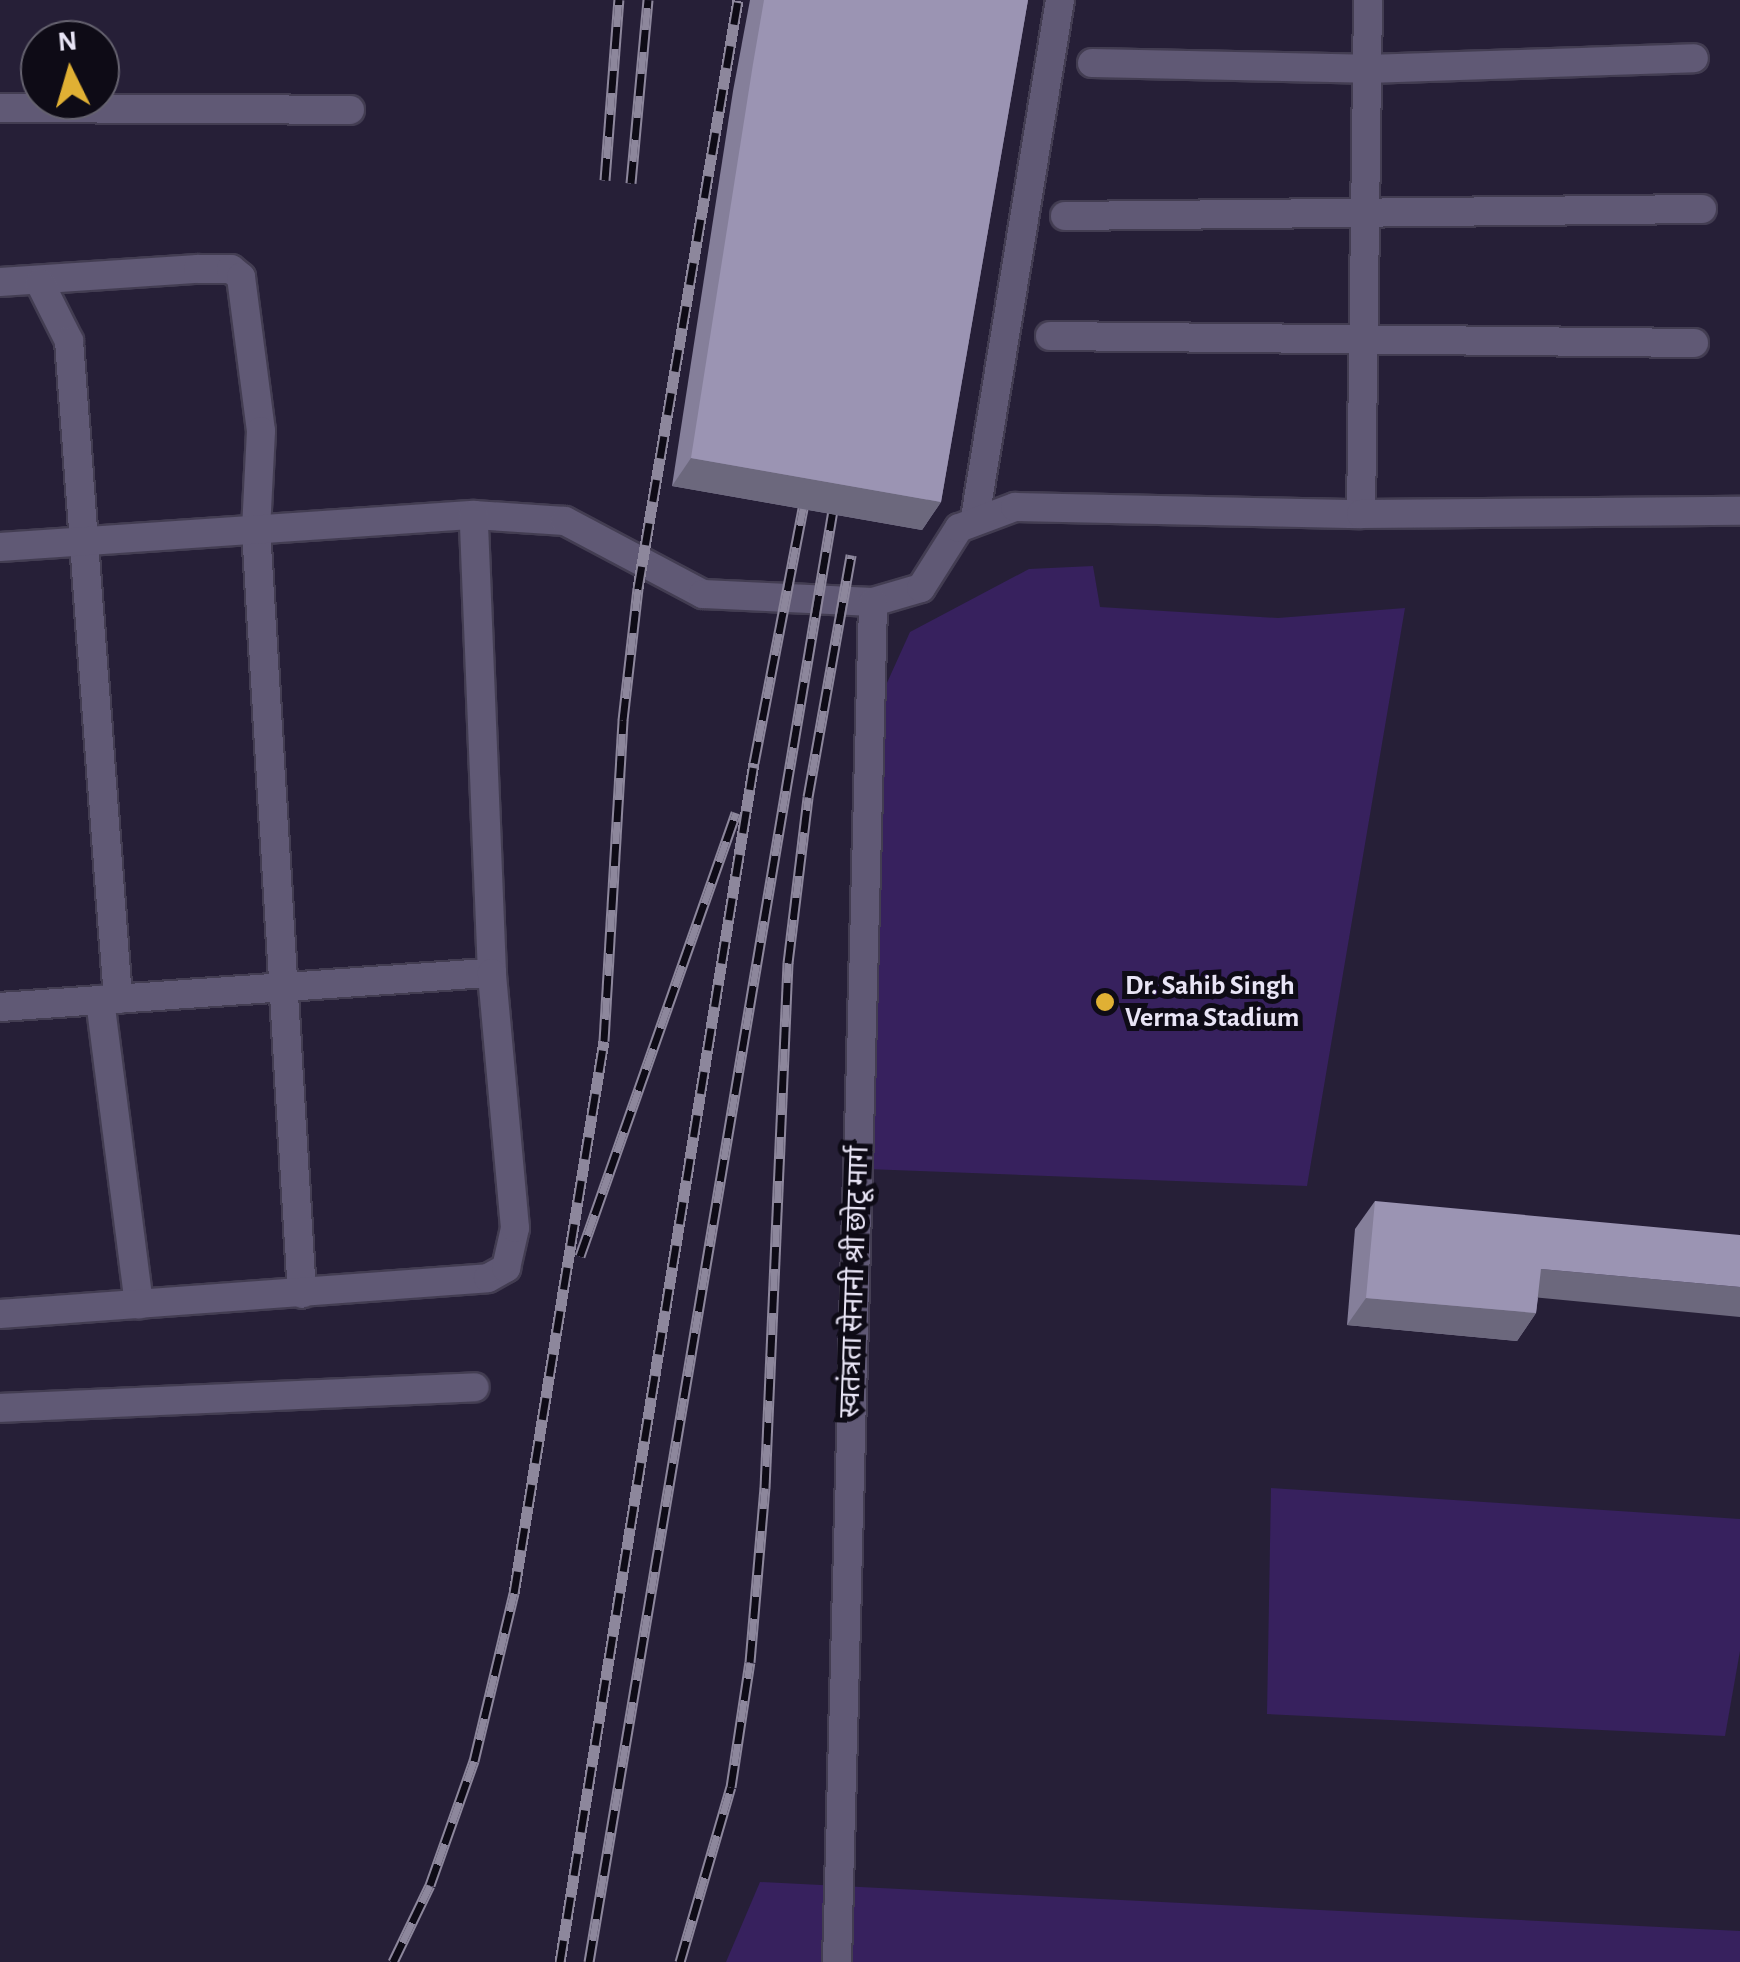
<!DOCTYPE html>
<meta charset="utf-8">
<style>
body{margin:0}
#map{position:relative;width:1740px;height:1962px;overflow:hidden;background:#261f37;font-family:"Alegreya Sans","Noto Sans Devanagari",sans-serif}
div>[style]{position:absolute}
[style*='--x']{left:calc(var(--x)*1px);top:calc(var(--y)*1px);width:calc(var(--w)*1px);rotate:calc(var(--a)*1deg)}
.green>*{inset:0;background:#37215e}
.roads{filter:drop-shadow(2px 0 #433d52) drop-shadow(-2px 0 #433d52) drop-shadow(0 2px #433d52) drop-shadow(0 -2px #433d52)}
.minor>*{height:28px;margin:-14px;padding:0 14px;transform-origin:14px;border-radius:14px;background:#605975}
.rail>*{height:11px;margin-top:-5.5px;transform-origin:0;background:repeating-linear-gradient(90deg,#0e0b16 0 22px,#8d879c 0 44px);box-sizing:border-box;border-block:2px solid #8d879c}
.wall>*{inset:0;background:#857f9a}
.shaded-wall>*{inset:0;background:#6c687d}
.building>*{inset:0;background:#9b94b3}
.dots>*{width:28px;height:28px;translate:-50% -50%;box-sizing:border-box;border:5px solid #0e0b16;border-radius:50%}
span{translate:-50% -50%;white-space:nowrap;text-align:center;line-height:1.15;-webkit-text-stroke:10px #0e0b16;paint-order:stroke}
.poi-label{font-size:28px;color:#e8e4f5;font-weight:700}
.left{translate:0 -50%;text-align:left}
.street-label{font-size:28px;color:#e8e4f5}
.north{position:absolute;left:20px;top:20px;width:100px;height:100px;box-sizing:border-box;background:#0e0b16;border:2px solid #65626f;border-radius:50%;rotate:355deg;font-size:28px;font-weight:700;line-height:40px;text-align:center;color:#e8e4f5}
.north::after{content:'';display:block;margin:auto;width:35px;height:45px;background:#e0b034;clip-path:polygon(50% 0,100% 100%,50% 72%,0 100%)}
</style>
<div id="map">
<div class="green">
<div style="clip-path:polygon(1093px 566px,1100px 607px,1278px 618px,1405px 608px,1307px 1186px,867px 1169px,875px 835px,886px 685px,910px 632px,1029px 569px)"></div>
<div style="clip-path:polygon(1271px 1488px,1740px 1519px,1740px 1651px,1725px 1736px,1267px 1714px)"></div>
<div style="clip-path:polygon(760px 1882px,1740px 1931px,1740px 1962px,726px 1962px)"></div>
</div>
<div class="roads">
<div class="minor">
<div style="--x:1092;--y:63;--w:275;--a:1.2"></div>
<div style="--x:1367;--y:69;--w:327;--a:-1.9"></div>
<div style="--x:0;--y:108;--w:350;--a:0.3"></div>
<div style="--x:1065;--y:216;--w:637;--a:-0.63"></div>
<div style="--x:0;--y:282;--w:198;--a:-3.8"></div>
<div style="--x:198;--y:269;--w:33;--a:0"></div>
<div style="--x:231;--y:269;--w:13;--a:39"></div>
<div style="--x:241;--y:277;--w:155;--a:82.6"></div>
<div style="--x:261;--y:431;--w:98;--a:92.9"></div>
<div style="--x:256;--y:529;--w:766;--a:86.56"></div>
<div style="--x:40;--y:283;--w:65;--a:63.4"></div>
<div style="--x:69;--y:341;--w:660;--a:85.74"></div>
<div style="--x:1050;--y:336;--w:644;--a:0.62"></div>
<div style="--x:1361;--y:514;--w:514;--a:-89.22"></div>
<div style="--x:975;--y:518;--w:525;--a:-80.68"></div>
<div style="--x:0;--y:547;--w:475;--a:-3.9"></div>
<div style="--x:474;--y:515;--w:91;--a:3.8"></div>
<div style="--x:565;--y:521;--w:156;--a:27.9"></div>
<div style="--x:703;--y:594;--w:170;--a:2.7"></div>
<div style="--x:873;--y:602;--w:50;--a:-16.3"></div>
<div style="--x:921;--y:588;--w:71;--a:-57.7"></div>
<div style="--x:959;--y:528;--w:60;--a:-20.6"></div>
<div style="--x:1015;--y:507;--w:346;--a:1.2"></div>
<div style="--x:1361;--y:514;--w:379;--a:-0.5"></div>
<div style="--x:100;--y:1000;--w:307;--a:82.7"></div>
<div style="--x:0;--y:1007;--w:493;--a:-4"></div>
<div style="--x:492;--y:973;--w:458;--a:-92.3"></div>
<div style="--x:0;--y:1314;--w:489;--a:-4.2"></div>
<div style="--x:488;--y:1278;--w:21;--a:-29"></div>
<div style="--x:506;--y:1268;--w:41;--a:-77.3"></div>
<div style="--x:515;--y:1228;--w:256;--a:-95.2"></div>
<div style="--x:0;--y:1408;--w:475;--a:-2.5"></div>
<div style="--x:837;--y:1962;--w:1360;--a:-88.48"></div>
</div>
</div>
<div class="rail">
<div style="--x:605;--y:180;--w:181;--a:-85.6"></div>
<div style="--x:631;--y:183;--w:184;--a:-84.7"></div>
<div style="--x:580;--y:1256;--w:470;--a:-70.6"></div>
<div style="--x:393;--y:1962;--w:85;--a:-64.3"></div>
<div style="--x:430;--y:1885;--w:132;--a:-70.5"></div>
<div style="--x:474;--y:1761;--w:173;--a:-76.6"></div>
<div style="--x:514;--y:1593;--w:559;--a:-80.74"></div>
<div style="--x:604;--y:1041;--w:322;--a:-86.6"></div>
<div style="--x:623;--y:720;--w:133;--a:-83.5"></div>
<div style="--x:638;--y:588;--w:596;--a:-80.35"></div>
<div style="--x:560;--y:1962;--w:1215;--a:-80.81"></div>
<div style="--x:754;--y:763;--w:285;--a:-79.1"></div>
<div style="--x:589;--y:1962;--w:1496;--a:-80.46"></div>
<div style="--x:680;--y:1962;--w:182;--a:-73.8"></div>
<div style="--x:731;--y:1787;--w:126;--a:-81.4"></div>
<div style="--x:750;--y:1662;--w:175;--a:-85.1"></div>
<div style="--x:765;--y:1488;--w:526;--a:-87.49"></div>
<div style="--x:788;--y:963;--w:167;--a:-83.1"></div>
<div style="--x:808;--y:797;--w:246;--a:-79.9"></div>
</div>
<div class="wall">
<div style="clip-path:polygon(750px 0,1028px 0,941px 502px,922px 530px,672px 486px,733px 91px)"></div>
<div style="clip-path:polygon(1375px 1201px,1538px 1298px,1536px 1313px,1517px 1341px,1347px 1325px,1355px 1229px)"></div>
</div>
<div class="shaded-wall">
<div style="clip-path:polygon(691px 458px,941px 502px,922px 530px,672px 486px)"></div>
<div style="clip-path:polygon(1541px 1269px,1740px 1287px,1740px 1317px,1521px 1296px)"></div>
<div style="clip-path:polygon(1366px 1298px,1536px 1313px,1517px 1341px,1347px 1325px)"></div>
</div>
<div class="building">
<div style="clip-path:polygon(764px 0,1028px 0,941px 502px,691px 458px,753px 64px)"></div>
<div style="clip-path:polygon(1375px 1201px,1740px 1235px,1740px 1287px,1541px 1269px,1536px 1313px,1366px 1298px)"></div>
</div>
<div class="dots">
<div style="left:1105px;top:1002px;background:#e0b034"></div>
</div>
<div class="poi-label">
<span class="left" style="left:1125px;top:1002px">Dr. Sahib Singh<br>Verma Stadium</span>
</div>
<div class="street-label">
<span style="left:855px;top:1282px;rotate:-88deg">स्वतंत्रता सेनानी श्री छोटू मार्ग</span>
</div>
<div class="north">N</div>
</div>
